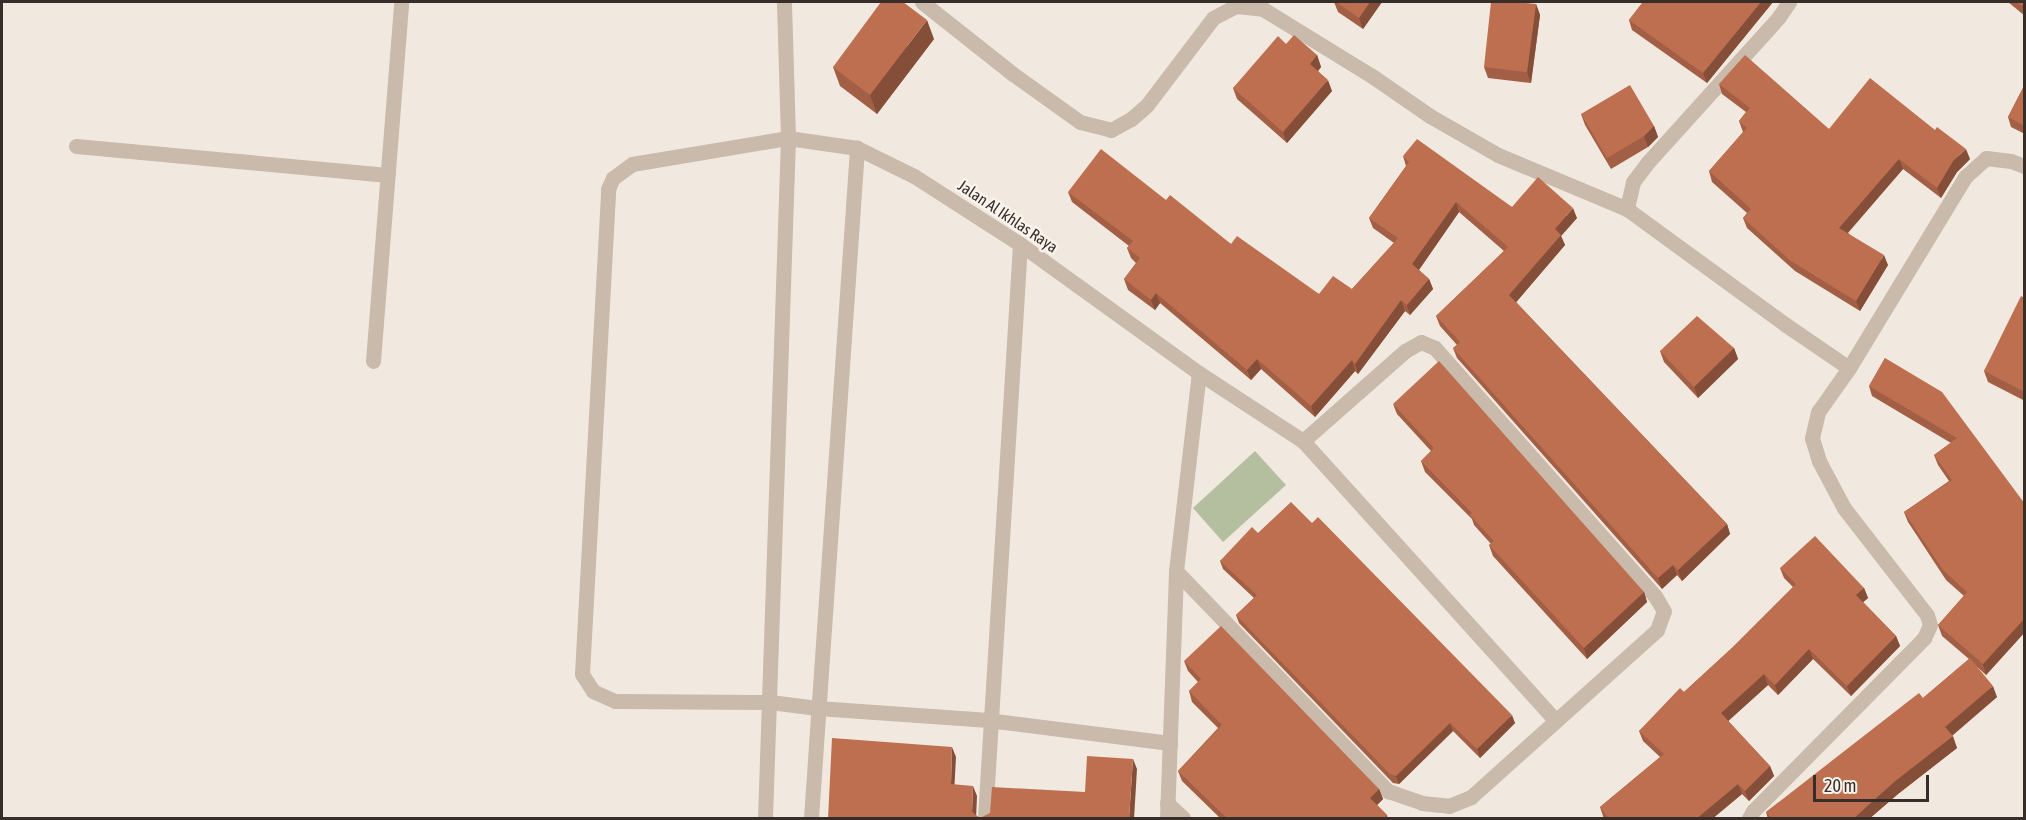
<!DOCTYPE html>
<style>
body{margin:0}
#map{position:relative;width:2026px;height:820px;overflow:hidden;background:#f1e9df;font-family:"Asap Condensed",sans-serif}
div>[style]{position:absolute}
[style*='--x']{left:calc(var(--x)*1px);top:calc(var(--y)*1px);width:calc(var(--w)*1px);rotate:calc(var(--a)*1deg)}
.green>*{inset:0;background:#b3bf9f}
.minor>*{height:15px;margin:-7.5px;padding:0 7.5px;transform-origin:7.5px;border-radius:7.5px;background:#c9baab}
.wall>*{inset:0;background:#a35f45}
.shaded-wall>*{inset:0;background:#854e38}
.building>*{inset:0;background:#be6f50}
span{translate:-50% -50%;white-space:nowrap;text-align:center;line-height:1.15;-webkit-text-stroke:5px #f9f3eb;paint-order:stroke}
.street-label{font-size:16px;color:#372e2a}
.frame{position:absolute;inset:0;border:3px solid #372e2a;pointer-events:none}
.scale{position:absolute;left:1813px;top:775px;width:116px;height:27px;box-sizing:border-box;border:3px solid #372e2a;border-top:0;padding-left:8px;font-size:18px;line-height:21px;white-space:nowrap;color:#372e2a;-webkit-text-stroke:4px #f9f3eb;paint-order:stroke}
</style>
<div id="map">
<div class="green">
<div style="clip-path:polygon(1255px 451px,1286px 485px,1223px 542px,1193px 508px)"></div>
</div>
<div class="minor">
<div style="--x:922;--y:2;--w:116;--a:38.4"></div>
<div style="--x:1013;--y:74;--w:82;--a:35.6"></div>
<div style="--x:1080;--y:122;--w:32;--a:14"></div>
<div style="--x:1111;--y:130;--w:23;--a:-29"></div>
<div style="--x:1131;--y:119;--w:21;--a:-41"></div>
<div style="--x:1147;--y:105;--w:109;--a:-52.8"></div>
<div style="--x:1213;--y:18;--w:26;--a:-28"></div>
<div style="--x:1236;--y:6;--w:27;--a:6"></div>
<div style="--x:1263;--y:9;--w:128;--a:31.6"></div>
<div style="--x:1372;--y:76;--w:70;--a:34.6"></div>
<div style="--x:1430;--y:116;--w:78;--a:29.8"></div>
<div style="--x:1498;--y:155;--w:140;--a:22.7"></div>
<div style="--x:1789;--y:2;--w:18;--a:124"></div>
<div style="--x:1779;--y:17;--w:195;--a:132.1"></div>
<div style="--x:1648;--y:162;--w:25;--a:127"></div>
<div style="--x:1633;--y:182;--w:28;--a:103"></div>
<div style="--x:1627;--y:209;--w:197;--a:36.1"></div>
<div style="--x:1786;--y:325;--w:76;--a:34.3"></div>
<div style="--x:1849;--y:368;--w:223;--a:-58.7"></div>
<div style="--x:1965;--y:177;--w:28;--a:-42"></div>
<div style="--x:1986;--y:158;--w:25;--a:7"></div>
<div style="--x:2011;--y:161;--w:14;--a:21"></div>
<div style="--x:76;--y:146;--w:313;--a:5.3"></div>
<div style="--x:373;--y:361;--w:360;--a:-85.5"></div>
<div style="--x:1176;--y:571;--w:306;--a:46.1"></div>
<div style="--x:1388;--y:791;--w:36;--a:19"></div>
<div style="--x:1422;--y:803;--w:27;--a:6"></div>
<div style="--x:1449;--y:806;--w:24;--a:-22"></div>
<div style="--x:1471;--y:797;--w:250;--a:-41.9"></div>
<div style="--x:1657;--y:630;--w:20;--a:-70"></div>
<div style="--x:1664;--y:611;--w:17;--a:-121"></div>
<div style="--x:1655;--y:596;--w:332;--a:-131.6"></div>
<div style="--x:1435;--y:348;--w:15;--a:-157"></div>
<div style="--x:1421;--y:342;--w:18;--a:151"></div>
<div style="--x:1405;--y:351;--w:136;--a:138.6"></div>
<div style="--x:1170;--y:743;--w:182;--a:-172.8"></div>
<div style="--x:989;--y:720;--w:172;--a:-176"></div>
<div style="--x:817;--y:708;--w:47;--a:-172.7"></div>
<div style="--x:770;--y:702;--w:155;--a:-179.6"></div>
<div style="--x:615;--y:701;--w:24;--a:-156"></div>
<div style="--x:593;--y:691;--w:20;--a:-123"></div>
<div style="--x:582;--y:674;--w:486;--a:-86.9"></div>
<div style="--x:608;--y:189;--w:12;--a:-66"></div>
<div style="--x:613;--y:178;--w:24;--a:-36"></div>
<div style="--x:632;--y:164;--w:158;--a:-9.5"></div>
<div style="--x:788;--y:138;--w:70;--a:8.2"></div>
<div style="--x:857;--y:148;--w:64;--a:26.2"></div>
<div style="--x:914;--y:176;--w:126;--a:32.7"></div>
<div style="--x:1020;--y:244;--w:221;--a:35.8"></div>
<div style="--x:1199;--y:373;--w:124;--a:33.2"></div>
<div style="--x:1303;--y:441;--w:376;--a:47.9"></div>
<div style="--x:1167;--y:803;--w:22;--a:43"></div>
<div style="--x:765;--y:818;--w:680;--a:-88.06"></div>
<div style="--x:788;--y:138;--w:136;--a:-91.7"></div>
<div style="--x:811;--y:818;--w:672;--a:-86.07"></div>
<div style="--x:985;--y:818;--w:575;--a:-86.51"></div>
<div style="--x:1167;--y:818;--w:247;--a:-87.9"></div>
<div style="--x:1176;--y:571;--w:199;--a:-83.4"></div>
<div style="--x:1749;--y:818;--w:8;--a:-60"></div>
<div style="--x:1753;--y:811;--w:243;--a:-45.3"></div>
<div style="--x:1924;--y:638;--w:14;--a:-65"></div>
<div style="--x:1930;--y:625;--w:10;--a:-107"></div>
<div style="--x:1927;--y:615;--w:135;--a:-127.8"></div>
<div style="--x:1844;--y:508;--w:53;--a:-118"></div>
<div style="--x:1819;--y:461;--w:24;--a:-107"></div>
<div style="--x:1812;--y:438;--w:27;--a:-77"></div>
<div style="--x:1818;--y:412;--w:54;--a:-54.8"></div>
</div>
<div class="wall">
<div style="clip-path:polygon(1334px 2px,1382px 2px,1363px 29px,1338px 12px)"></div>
<div style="clip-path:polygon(1643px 2px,1773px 2px,1707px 83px,1632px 30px,1629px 20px)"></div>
<div style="clip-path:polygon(2008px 2px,2025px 2px,2025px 16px)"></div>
<div style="clip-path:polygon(1536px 4px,1540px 15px,1531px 83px,1488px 78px,1484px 67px)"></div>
<div style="clip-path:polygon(934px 39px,877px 114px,840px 86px,833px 67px)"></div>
<div style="clip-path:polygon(1286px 44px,1317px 55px,1321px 67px,1318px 71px,1332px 91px,1287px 143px,1237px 99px,1233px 88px)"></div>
<div style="clip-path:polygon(1719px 84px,1829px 129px,1970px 159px,1957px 172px,1941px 198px,1903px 169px,1848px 233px,1888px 265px,1860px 311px,1795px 271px,1747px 228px,1743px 218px,1747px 213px,1712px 182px,1709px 171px,1743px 132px,1739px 121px,1746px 112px,1722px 94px)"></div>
<div style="clip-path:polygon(2025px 84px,2025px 134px,2011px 127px,2008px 117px)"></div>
<div style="clip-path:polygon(1581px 114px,1654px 126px,1658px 137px,1648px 147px,1611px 169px,1585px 125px)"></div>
<div style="clip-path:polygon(1403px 156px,1512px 207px,1577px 218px,1561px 236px,1565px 245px,1516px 302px,1727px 524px,1730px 534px,1682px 581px,1677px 575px,1662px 589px,1457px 358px,1453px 348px,1457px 345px,1440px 326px,1436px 316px,1504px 251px,1459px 212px,1419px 270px,1429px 279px,1433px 289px,1410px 315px,1405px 311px,1358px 374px,1355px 371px,1315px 417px,1261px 369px,1251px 380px,1160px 303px,1155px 310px,1128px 290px,1124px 279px,1136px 263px,1131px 258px,1127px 248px,1129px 246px,1072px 202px,1068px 192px,1166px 200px,1231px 244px,1319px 294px,1352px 289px,1394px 243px,1373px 228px,1369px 218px,1406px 166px)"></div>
<div style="clip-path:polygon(2025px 298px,2025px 401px,1988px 382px,1984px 371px)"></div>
<div style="clip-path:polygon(1734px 348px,1738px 359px,1698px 398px,1664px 362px,1660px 351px)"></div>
<div style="clip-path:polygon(1885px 358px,2025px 504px,2025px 632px,1986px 675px,1975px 665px,1997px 697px,1952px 736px,1957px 748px,1898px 794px,1869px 819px,1768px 819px,1766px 812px,1923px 698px,1969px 659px,1942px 636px,1938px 625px,1964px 596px,1946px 580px,1908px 522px,1904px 512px,1949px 481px,1938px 465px,1934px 455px,1951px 443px,1872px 396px,1869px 386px)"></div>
<div style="clip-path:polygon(1393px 404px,1644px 592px,1647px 602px,1587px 659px,1493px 556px,1489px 545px,1491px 544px,1474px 525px,1472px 519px,1425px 472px,1421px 461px,1431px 451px,1397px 414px)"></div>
<div style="clip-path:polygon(1312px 523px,1515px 723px,1480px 758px,1453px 731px,1399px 784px,1393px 783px,1239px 623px,1236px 615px,1254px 598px,1223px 569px,1220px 561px,1258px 533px)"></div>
<div style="clip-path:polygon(1780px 568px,1864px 588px,1868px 598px,1863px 602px,1896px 636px,1900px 646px,1851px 696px,1813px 659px,1778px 695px,1768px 685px,1728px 721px,1770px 766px,1774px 776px,1749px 801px,1742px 794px,1712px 819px,1604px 819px,1600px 807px,1660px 757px,1643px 741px,1639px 731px,1684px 692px,1733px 647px,1793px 587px,1784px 578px)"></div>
<div style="clip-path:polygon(1184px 661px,1379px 789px,1383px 799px,1377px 805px,1387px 815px,1388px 819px,1221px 819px,1182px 781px,1178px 771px,1218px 728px,1192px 702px,1189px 691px,1198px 682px,1188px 671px)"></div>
</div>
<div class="shaded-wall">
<div style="clip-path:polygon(1370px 2px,1382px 2px,1363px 29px,1359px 18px)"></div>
<div style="clip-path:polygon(1761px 2px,1773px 2px,1707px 83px,1703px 73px)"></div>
<div style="clip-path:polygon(2025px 3px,2025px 14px,2022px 6px)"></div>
<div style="clip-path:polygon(1536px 4px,1540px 15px,1531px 83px,1527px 72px)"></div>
<div style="clip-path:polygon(927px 20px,934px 39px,877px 114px,870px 95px)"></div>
<div style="clip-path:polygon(1317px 55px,1321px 67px,1314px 76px,1310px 64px)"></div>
<div style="clip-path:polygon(1328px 80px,1332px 91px,1287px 143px,1283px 132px)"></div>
<div style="clip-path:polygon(1654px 126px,1658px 137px,1648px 147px,1644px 136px)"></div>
<div style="clip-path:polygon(1966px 149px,1970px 159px,1957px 172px,1941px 198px,1937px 188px,1953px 161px)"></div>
<div style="clip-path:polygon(1899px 159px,1903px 169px,1843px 238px,1839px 228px)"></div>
<div style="clip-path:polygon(1456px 202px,1459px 212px,1416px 274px,1412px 264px)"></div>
<div style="clip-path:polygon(1573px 208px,1577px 218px,1561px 236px,1565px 245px,1513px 306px,1509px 295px,1555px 229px)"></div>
<div style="clip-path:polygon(1884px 255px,1888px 265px,1860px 311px,1856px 301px)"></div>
<div style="clip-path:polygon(1429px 279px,1433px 289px,1410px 315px,1407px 305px)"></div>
<div style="clip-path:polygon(1156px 293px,1160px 303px,1155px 310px,1151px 300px)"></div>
<div style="clip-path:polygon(1401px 300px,1405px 311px,1358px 374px,1355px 364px)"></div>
<div style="clip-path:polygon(1734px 348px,1738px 359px,1698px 398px,1694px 387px)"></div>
<div style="clip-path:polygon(1257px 359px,1261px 369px,1251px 380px,1247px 370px)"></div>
<div style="clip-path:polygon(1352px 360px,1355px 371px,1315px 417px,1311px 406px)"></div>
<div style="clip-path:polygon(1727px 524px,1730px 534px,1682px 581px,1678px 570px)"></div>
<div style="clip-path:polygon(1673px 565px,1677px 575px,1662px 589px,1658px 578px)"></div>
<div style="clip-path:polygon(1864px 588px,1868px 598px,1860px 605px,1856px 595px)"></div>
<div style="clip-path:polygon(1644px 592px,1647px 602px,1587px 659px,1584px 648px)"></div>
<div style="clip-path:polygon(2025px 618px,2025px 632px,1986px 675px,1983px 664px)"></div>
<div style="clip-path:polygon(1896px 636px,1900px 646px,1851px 696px,1847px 686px)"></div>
<div style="clip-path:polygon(1809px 649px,1813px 659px,1778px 695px,1775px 685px)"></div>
<div style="clip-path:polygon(1764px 674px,1768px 685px,1725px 724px,1721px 713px)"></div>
<div style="clip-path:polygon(1993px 686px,1997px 697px,1949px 738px,1945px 727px)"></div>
<div style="clip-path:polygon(1512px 715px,1515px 723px,1480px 758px,1477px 749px)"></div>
<div style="clip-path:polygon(1450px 723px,1453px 731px,1399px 784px,1396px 776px)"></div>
<div style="clip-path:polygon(1953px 736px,1957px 748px,1898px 794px,1869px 819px,1853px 819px,1894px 782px)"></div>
<div style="clip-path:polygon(952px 747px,956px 757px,954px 794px,951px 784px)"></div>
<div style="clip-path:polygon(1133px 759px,1137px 769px,1134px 819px,1129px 819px)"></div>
<div style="clip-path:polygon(1770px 766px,1774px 776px,1749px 801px,1745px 791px)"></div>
<div style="clip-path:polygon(1738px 784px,1742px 794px,1712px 819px,1696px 819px)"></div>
<div style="clip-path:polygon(973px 786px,977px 796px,976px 819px,972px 812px)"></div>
<div style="clip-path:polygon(1379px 789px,1383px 799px,1374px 808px,1370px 798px)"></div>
</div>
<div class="building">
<div style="clip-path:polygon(881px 2px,903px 2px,927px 20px,870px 95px,833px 67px)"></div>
<div style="clip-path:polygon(1336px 2px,1370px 2px,1359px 18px)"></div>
<div style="clip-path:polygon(1491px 2px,1515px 2px,1536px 4px,1527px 72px,1484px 67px)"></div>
<div style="clip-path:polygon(1643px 2px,1761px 2px,1703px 73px,1629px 20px)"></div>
<div style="clip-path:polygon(2017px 2px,2025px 2px,2025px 3px,2022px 6px)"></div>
<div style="clip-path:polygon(1294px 35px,1317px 55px,1310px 64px,1328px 80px,1283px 132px,1233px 88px,1278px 36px,1286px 44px)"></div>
<div style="clip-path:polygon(1745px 55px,1829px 129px,1870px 78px,1935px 130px,1937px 127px,1966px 149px,1953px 161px,1937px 188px,1899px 159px,1839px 228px,1884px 255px,1856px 301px,1791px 261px,1743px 218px,1751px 209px,1709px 171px,1747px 128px,1739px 121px,1750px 108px,1719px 84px)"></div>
<div style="clip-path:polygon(2025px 84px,2025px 126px,2008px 117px)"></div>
<div style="clip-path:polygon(1630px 85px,1654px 126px,1644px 136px,1607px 158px,1581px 114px)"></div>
<div style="clip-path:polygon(1417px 139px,1512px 207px,1538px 177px,1573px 208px,1555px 229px,1561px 235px,1509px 295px,1727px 524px,1678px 570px,1673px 565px,1658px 578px,1453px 348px,1460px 342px,1436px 316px,1508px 247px,1456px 202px,1412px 264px,1429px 279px,1407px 305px,1401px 300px,1355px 364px,1352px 360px,1311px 406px,1257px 359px,1247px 370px,1156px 293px,1151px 300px,1124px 279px,1140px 258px,1127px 248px,1133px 241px,1068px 192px,1101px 149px,1166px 200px,1170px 195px,1231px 244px,1237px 236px,1319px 294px,1333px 276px,1352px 289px,1398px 238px,1369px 218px,1409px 162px,1403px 156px)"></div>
<div style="clip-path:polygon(2021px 296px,2025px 298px,2025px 392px,1984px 371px)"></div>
<div style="clip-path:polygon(1697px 316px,1734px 348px,1694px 387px,1660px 351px)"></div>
<div style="clip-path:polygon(1885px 358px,1942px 392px,2025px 504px,2025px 618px,1983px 664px,1938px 625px,1967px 592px,1943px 570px,1904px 512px,1952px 480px,1934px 455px,1957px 438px,1869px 386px)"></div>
<div style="clip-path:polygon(1439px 361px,1644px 592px,1584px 648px,1489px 545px,1494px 541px,1470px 515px,1472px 513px,1421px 461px,1434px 448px,1393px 404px)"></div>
<div style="clip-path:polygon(1291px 502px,1312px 523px,1318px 517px,1512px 715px,1477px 749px,1450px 723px,1396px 776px,1390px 774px,1236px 615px,1257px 595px,1220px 561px,1252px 527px,1258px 533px)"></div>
<div style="clip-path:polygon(1815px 536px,1864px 588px,1856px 595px,1896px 636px,1847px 686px,1809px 649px,1775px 685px,1764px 674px,1721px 713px,1770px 766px,1745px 791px,1738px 784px,1696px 819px,1609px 819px,1600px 807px,1664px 754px,1639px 731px,1680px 688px,1684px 692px,1733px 647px,1796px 584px,1780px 568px)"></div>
<div style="clip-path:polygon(1221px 626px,1379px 789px,1370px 798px,1387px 815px,1383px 819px,1228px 819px,1178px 771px,1222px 725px,1189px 691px,1201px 679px,1184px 661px)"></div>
<div style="clip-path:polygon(1970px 658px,1993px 686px,1945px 727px,1953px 736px,1894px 782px,1853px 819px,1772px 819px,1766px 812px,1919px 693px,1923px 698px)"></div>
<div style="clip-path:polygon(832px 738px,952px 747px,951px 784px,973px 786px,972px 812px,980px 818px,990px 813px,992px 787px,1085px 792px,1087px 756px,1133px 759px,1129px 819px,828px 819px)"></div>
</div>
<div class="street-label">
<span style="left:1008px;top:216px;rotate:34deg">Jalan Al Ikhlas Raya</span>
</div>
<div class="frame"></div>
<div class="scale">20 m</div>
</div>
